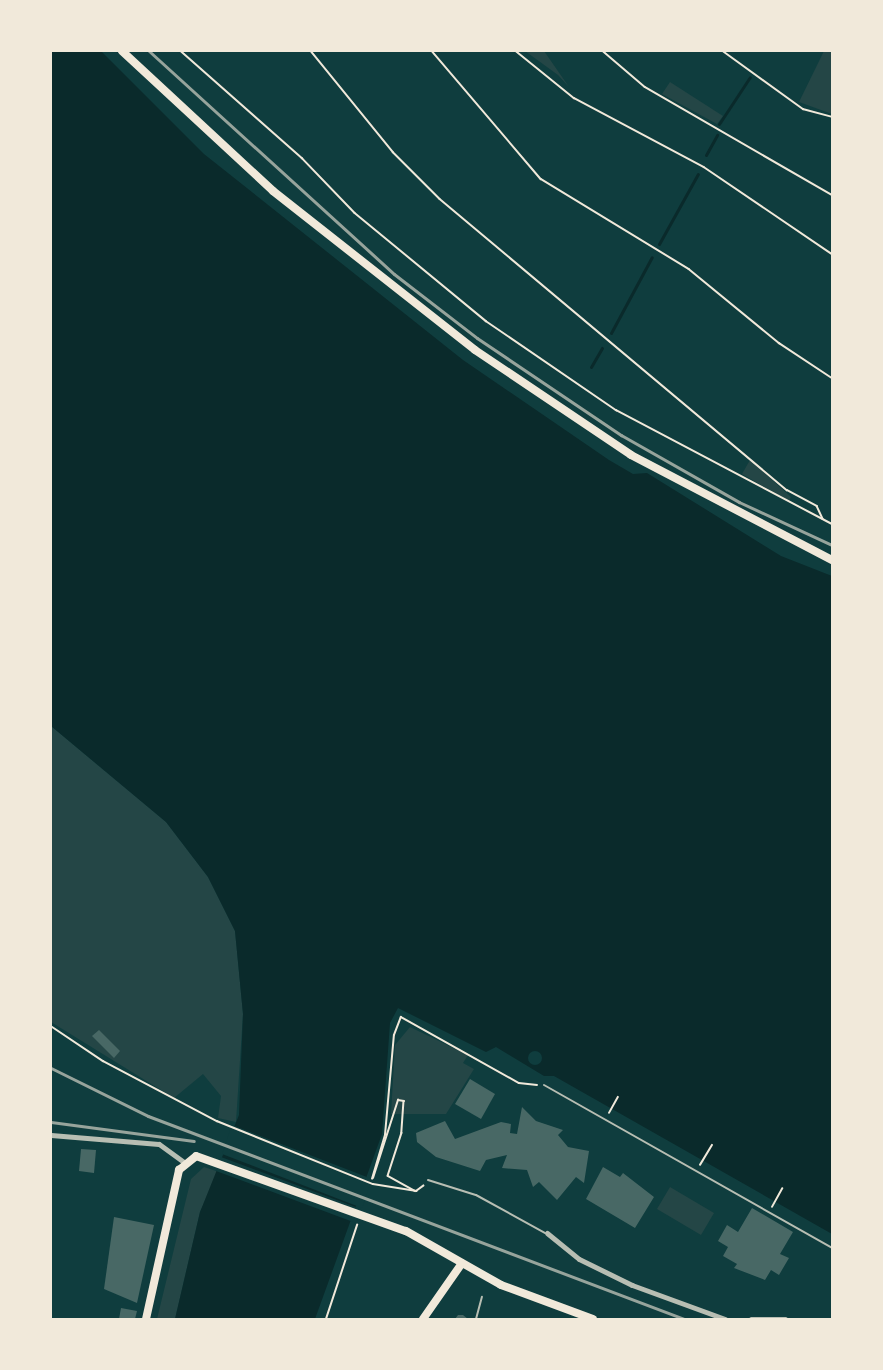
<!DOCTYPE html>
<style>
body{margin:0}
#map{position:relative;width:883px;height:1370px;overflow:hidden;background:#0f3d3e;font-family:"Sofia Sans Condensed",sans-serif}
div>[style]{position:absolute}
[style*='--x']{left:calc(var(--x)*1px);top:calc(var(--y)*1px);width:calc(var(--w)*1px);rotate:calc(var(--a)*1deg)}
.green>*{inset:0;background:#244646}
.water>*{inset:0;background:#0a2a2b}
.pier>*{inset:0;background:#0f3d3e}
.round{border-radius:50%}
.stream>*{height:3px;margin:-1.5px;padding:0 1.5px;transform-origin:1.5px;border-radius:1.5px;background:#0a2a2b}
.building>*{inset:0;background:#486865}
.path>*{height:1.5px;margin:-0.75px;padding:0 0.75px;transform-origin:0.75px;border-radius:0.75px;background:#f1e9da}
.service>*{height:2px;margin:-1px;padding:0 1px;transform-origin:1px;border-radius:1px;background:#b8beb3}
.minor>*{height:5px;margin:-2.5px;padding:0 2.5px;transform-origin:2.5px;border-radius:2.5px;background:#b8beb3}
.secondary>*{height:8px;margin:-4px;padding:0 4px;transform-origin:4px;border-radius:4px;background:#f1e9da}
.primary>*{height:8px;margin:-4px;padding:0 4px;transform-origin:4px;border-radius:4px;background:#f1e9da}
.rail>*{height:3px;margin:-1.5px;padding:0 1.5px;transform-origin:1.5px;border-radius:1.5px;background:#97a49c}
span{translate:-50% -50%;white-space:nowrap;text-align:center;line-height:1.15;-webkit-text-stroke:6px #f1e9da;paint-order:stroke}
.frame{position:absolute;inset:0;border:52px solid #f1e9da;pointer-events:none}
</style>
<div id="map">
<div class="green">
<div style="clip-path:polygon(525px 51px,544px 51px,569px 87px,558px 75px)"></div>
<div style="clip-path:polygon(824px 51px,832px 51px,832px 114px,799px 102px)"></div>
<div style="clip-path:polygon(670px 82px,723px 116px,717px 124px,662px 94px)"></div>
<div style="clip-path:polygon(750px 460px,791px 497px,789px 501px,742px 474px)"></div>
<div style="clip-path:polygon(51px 726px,166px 822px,208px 877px,235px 931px,243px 1014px,236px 1122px,218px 1118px,221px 1096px,203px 1074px,174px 1098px,51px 1022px)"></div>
<div style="clip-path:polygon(410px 1027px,468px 1055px,463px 1063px,474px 1069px,446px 1114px,391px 1114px,395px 1045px)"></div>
<div style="clip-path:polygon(204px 1167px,219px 1172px,200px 1212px,175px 1319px,157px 1319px,191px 1179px)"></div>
<div style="clip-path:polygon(670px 1187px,714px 1213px,701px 1235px,657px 1209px)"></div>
</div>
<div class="water">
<div style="clip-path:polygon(51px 51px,101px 51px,204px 154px,463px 360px,609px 460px,633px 474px,647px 473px,781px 556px,832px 576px,832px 1234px,554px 1076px,544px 1076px,496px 1047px,486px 1052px,398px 1008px,390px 1023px,382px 1134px,315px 1319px,175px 1319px,200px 1212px,239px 1115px,243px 1014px,235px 931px,208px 877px,166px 822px,51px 726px)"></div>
</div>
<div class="pier">
<div class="round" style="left:528px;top:1051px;width:14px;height:14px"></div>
<div style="clip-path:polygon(232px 1125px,372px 1179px,362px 1208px,222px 1154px)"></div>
<div style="clip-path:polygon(221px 1157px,361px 1209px,356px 1223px,216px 1171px)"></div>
</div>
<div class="stream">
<div style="--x:719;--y:124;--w:56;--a:-56.6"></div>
<div style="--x:706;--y:155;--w:23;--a:-61"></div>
<div style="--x:659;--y:244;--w:80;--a:-60.9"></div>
<div style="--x:611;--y:333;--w:86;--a:-61.7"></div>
<div style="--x:591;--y:367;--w:22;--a:-60"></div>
</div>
<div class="building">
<div style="clip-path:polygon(99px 1030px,120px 1051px,114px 1058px,92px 1036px)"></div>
<div style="clip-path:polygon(470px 1079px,495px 1094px,481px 1119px,455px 1104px)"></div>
<div style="clip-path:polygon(522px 1107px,536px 1121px,563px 1130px,558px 1135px,568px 1147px,589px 1151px,584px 1183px,576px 1177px,557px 1200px,539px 1182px,533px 1187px,527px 1170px,502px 1168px,507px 1155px,486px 1160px,480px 1171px,436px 1157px,417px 1142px,416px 1133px,445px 1121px,455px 1139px,501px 1122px,511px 1124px,510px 1133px,517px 1134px)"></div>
<div style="clip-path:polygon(81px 1149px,96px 1150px,94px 1173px,79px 1171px)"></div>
<div style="clip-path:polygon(603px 1167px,620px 1177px,623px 1173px,654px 1197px,635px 1228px,586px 1199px)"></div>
<div style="clip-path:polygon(752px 1208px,793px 1232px,780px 1254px,789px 1258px,779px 1275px,771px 1270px,765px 1280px,734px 1268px,737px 1264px,723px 1256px,728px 1247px,718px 1241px,727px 1225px,738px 1232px)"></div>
<div style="clip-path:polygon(114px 1217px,154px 1225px,137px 1303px,104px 1289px)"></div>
<div style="clip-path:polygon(121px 1308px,137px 1311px,135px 1319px,119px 1319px)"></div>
<div style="clip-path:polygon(458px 1315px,463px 1315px,468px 1319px,455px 1319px)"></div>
</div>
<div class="path">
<div style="--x:181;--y:51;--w:162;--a:41.5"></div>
<div style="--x:302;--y:158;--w:76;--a:46.1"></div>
<div style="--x:355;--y:213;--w:170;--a:39.5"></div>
<div style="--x:486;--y:321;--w:158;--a:34.4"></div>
<div style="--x:616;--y:410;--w:244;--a:27.8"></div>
<div style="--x:311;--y:51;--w:130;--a:50.9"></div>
<div style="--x:393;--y:152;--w:66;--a:45"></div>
<div style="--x:440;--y:199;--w:453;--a:40"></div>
<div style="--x:787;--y:490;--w:34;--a:28"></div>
<div style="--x:817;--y:506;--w:14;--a:65"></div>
<div style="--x:432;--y:51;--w:168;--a:49.6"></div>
<div style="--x:541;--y:179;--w:173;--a:31.3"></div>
<div style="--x:689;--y:269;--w:117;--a:39.4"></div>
<div style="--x:779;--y:343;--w:64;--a:33.4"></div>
<div style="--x:516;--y:51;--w:75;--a:39"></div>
<div style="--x:574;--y:98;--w:147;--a:28"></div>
<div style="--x:704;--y:167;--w:155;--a:34.2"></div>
<div style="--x:603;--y:51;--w:55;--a:40.6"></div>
<div style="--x:645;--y:87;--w:216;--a:30"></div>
<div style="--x:723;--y:51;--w:99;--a:35.9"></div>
<div style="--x:803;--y:109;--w:30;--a:15"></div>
<div style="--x:51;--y:1026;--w:63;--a:33.9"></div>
<div style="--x:103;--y:1061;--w:129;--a:27.8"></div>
<div style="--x:217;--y:1121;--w:168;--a:22"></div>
<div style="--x:373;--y:1184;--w:44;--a:9.2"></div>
<div style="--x:416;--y:1191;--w:9;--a:-36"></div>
<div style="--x:609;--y:1113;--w:18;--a:-61"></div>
<div style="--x:700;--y:1165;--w:23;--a:-59"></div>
<div style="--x:373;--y:1178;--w:82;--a:-72.2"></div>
<div style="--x:398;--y:1100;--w:6;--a:9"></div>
<div style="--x:404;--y:1101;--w:32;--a:94"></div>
<div style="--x:402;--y:1133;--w:45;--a:108"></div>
<div style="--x:388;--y:1176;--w:31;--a:29"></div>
<div style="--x:372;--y:1179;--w:46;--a:-73.5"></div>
<div style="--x:385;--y:1135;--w:100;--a:-84.9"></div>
<div style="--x:394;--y:1035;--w:19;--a:-69"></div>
<div style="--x:401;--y:1017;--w:135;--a:29.2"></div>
<div style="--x:519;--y:1083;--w:18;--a:6"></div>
<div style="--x:772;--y:1207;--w:21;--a:-61"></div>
<div style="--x:326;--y:1319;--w:99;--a:-71.7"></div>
</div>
<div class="service">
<div style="--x:544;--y:1085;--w:331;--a:29.5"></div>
<div style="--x:428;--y:1180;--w:50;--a:17.4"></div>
<div style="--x:476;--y:1195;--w:79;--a:28.8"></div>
<div style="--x:476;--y:1319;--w:23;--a:-75"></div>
</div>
<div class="minor">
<div style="--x:51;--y:1135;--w:108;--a:4.8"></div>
<div style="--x:159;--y:1144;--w:31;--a:36"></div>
<div style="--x:547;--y:1233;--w:41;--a:39.1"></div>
<div style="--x:579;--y:1259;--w:59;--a:26.1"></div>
<div style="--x:632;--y:1285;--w:99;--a:20.1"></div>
<div style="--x:751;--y:1319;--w:34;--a:0"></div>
</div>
<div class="secondary">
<div style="--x:146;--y:1319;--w:153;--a:-77.5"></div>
<div style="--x:179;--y:1170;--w:22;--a:-39"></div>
<div style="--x:196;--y:1156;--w:223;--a:19.7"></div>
<div style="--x:406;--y:1231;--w:109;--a:29.6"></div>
<div style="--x:501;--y:1285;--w:98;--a:20.3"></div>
<div style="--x:423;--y:1319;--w:68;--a:-55.1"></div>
</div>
<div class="primary">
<div style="--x:122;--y:51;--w:206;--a:42.8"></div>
<div style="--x:273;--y:191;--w:257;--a:38.2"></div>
<div style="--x:475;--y:350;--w:188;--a:33.9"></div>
<div style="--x:631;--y:455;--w:227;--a:27.6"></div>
</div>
<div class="rail">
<div style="--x:149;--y:51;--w:331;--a:42.3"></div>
<div style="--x:394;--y:274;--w:105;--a:37.6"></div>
<div style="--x:477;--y:338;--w:174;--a:34"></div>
<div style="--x:621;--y:435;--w:136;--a:29.6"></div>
<div style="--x:739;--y:502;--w:102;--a:24.8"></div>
<div style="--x:51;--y:1068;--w:108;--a:26.3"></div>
<div style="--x:148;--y:1116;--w:573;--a:20.74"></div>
<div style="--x:51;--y:1122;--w:144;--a:7.6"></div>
</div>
<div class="frame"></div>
</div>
